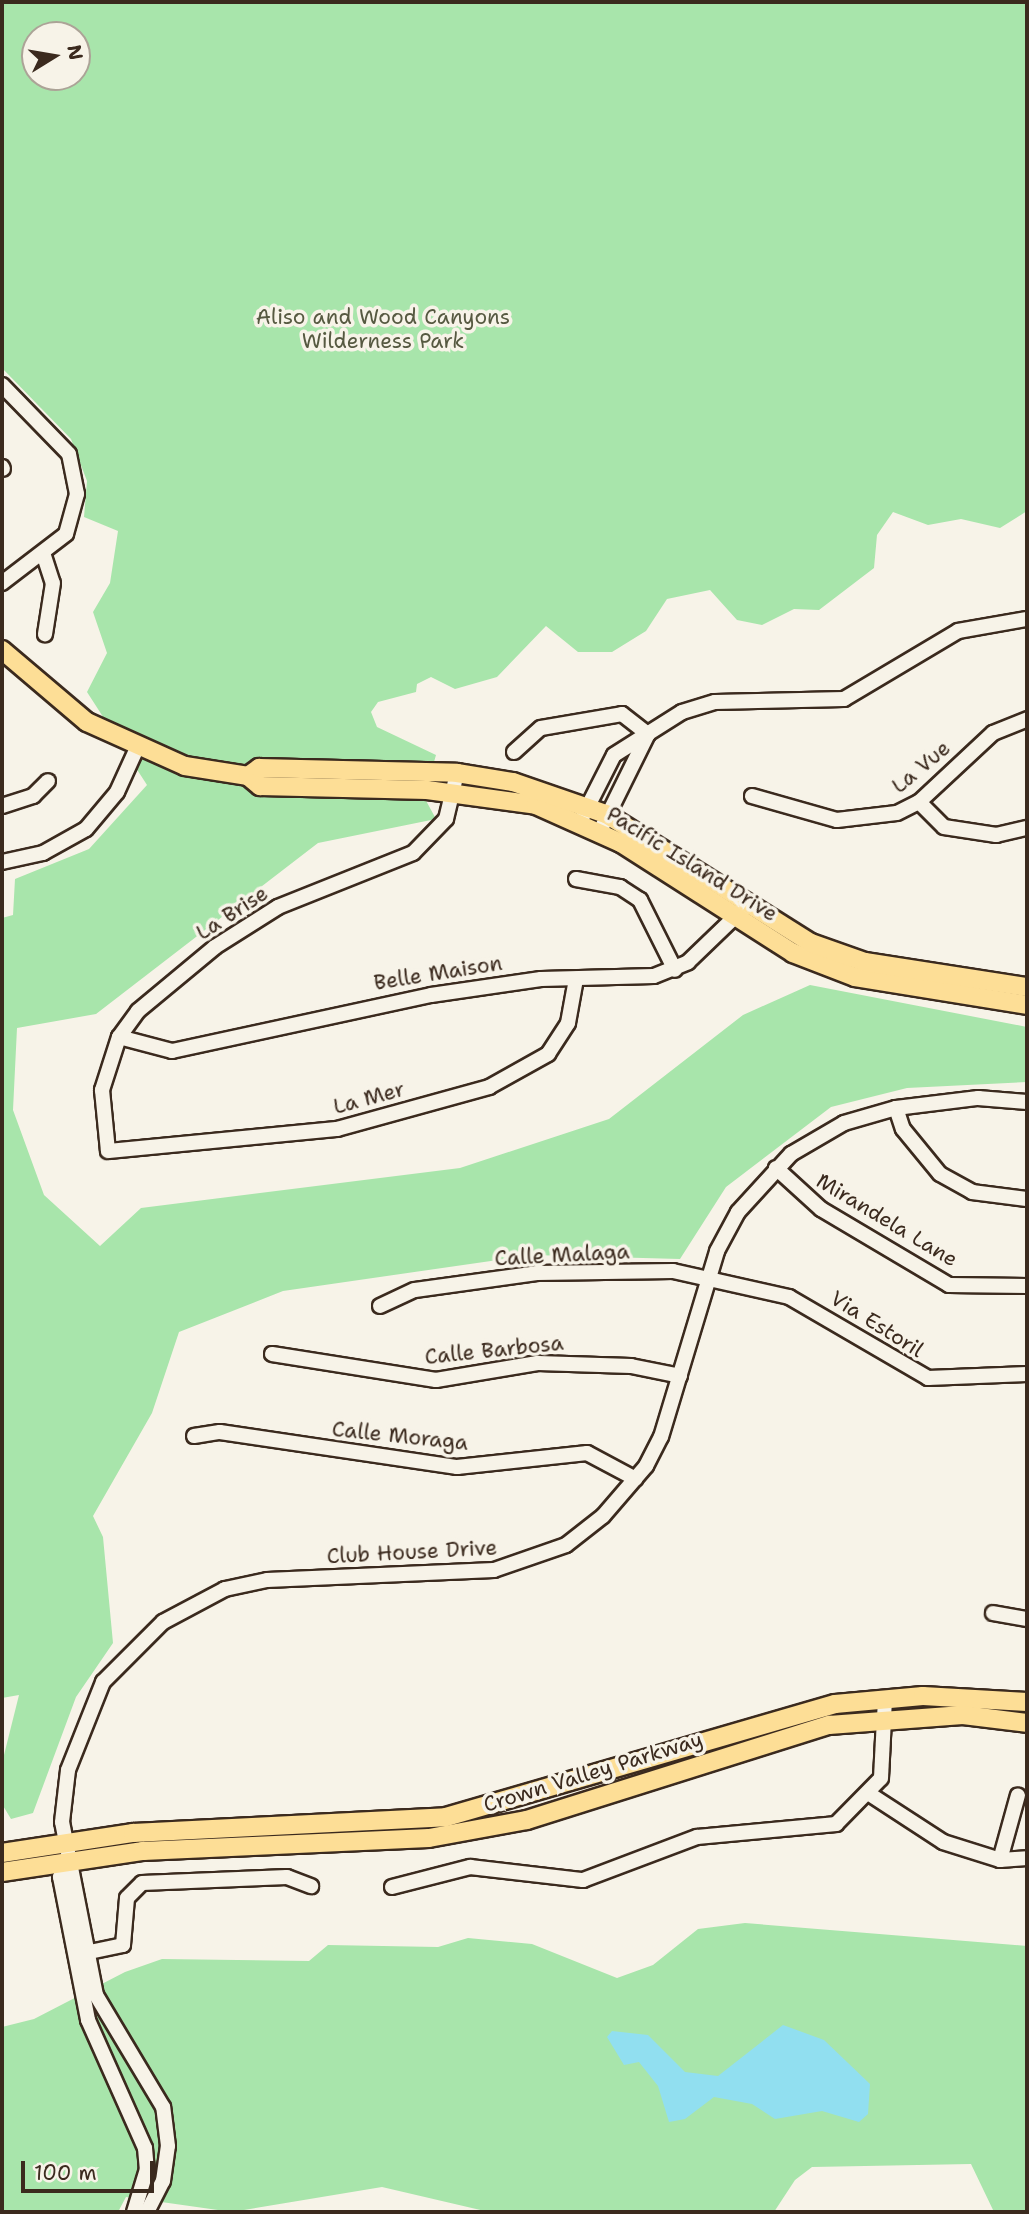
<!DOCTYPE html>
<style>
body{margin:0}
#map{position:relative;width:1029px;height:2214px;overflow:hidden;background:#f7f3e8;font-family:"Shantell Sans",sans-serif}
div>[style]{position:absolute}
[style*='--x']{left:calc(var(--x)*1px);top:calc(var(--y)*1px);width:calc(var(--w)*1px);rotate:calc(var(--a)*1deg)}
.green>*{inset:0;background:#a8e5ab}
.water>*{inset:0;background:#91dff0}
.roads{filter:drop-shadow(2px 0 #3b2a1e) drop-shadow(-2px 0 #3b2a1e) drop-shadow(0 2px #3b2a1e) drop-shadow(0 -2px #3b2a1e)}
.minor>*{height:14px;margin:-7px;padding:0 7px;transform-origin:7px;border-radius:7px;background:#f7f3e8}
.major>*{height:18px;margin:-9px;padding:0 9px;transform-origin:9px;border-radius:9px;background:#fdde96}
span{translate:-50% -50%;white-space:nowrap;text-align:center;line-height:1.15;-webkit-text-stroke:7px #f7f3e8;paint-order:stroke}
.park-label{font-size:21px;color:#565941}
.street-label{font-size:21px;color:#3b2a1e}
.frame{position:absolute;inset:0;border:4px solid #3b2a1e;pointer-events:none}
.north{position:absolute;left:21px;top:21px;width:70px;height:70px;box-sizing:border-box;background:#f7f3e8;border:2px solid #aca397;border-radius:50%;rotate:79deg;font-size:19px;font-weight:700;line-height:28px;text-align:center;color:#3b2a1e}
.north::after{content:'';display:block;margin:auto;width:24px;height:32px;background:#3b2a1e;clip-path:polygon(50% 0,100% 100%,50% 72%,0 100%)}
.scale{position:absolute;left:21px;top:2161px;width:133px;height:32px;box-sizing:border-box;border:4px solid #3b2a1e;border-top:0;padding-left:9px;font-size:21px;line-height:24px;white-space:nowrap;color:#3b2a1e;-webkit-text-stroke:5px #f7f3e8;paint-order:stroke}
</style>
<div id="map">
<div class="green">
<div style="clip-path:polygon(evenodd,2px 2px,1027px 2px,1027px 511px,1000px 528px,961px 519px,928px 525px,893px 512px,877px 535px,874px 568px,819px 610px,794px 609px,762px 625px,737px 620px,710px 590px,667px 599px,646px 631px,612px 652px,578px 652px,546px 626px,497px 677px,455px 689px,431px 677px,417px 684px,416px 692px,378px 702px,371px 712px,377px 727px,436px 755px,424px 797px,436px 819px,318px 843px,96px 1014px,17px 1028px,13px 1110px,44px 1195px,100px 1246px,141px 1208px,460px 1168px,609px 1119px,743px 1015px,810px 985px,1027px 1027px,1027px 1082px,907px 1088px,831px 1107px,726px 1187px,680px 1259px,532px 1255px,283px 1291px,179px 1332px,152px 1413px,93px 1516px,103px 1537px,113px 1643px,76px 1697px,33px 1813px,11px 1819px,2px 1804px,2px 1763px,19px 1695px,2px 1698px,2px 918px,13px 915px,15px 879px,89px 849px,147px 785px,87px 692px,107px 653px,93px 612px,110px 583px,118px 531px,84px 517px,87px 481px,71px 439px,2px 368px,2px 2px,35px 35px,77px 35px,77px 77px,35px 77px,35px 35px)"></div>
<div style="clip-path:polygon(745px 1923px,1027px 1946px,1027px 2212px,994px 2212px,971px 2164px,812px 2167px,795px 2180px,774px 2212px,489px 2212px,382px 2187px,232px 2212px,126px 2197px,118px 2212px,2px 2212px,2px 2027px,34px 2019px,125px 1972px,162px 1959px,309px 1961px,328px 1945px,438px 1947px,468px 1938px,532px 1944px,617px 1978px,653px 1965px,698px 1929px)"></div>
</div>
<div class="water">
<div style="clip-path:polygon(783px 2025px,824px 2040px,870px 2084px,868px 2114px,859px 2122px,822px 2111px,775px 2119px,752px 2104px,714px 2097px,685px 2119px,669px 2122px,658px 2086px,639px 2062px,624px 2065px,607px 2037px,612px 2031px,648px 2035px,685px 2072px,718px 2076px)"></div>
</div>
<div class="roads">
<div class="minor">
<div style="--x:2;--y:385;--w:96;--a:45.8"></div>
<div style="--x:69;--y:454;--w:41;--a:78.7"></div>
<div style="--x:77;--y:494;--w:41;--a:105.4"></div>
<div style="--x:66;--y:534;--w:81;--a:142.6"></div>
<div style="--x:2;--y:467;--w:2;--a:63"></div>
<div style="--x:44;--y:556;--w:28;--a:72"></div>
<div style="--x:53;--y:583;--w:52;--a:98.9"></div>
<div style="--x:514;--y:752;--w:36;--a:-42"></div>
<div style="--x:541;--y:728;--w:82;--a:-9.8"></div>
<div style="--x:622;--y:714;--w:33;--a:38"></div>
<div style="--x:457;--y:773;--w:47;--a:103.4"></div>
<div style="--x:446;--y:819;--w:47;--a:134.1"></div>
<div style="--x:413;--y:853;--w:145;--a:158.2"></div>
<div style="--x:278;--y:907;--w:75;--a:147.6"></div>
<div style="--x:215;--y:947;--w:100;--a:140.3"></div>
<div style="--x:138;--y:1011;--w:32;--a:126"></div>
<div style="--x:119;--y:1037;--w:56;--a:107.8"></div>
<div style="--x:102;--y:1090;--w:61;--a:84.4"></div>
<div style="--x:108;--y:1151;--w:230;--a:-5.5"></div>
<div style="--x:337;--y:1129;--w:158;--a:-15.4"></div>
<div style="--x:489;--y:1087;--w:68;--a:-29.2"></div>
<div style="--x:548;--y:1054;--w:37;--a:-57"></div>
<div style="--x:568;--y:1023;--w:45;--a:-79.7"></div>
<div style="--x:752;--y:796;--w:88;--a:15.8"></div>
<div style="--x:837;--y:820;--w:60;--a:-6.7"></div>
<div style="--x:897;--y:813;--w:25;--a:-27"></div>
<div style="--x:919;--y:802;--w:101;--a:-43"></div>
<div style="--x:993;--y:733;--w:37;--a:-22"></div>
<div style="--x:919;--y:802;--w:35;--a:45"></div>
<div style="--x:944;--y:827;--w:53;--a:8.7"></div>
<div style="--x:996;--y:835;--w:32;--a:-13"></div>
<div style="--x:2;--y:806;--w:33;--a:-18"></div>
<div style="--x:33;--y:796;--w:21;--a:-45"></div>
<div style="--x:583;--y:816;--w:68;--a:-63.1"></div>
<div style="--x:614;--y:755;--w:80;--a:-32.3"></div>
<div style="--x:682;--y:712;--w:34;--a:-17"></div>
<div style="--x:715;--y:702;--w:129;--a:-1.3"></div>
<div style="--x:844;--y:699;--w:133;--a:-30.8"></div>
<div style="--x:958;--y:631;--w:70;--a:-9.9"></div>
<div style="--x:600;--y:831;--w:108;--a:-63.7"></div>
<div style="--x:2;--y:862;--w:42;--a:-12.4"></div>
<div style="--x:43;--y:853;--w:49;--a:-29.2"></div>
<div style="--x:86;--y:829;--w:48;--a:-50"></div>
<div style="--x:117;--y:792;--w:48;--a:-65.6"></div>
<div style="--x:576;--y:879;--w:45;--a:10.3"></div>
<div style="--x:620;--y:887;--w:24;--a:33"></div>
<div style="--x:640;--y:900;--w:78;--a:63.4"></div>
<div style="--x:119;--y:1037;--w:55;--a:14.8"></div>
<div style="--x:172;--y:1051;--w:265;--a:-12.2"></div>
<div style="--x:431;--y:995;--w:111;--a:-8.3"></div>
<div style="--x:541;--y:979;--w:113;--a:-1.5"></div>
<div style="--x:654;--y:976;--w:37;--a:-22"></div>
<div style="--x:688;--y:962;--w:75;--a:-43.9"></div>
<div style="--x:896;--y:1108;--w:22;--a:72"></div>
<div style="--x:903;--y:1129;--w:58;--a:50.6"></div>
<div style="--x:940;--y:1174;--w:37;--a:29"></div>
<div style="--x:972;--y:1192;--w:55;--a:7.3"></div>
<div style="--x:776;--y:1168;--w:61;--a:42.3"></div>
<div style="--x:821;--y:1209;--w:149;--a:30.7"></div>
<div style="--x:949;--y:1285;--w:78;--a:0.7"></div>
<div style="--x:380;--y:1306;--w:38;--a:-25"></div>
<div style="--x:415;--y:1290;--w:123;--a:-7.9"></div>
<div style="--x:537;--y:1273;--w:136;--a:-0.8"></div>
<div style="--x:673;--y:1271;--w:119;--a:12.6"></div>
<div style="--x:789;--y:1297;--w:161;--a:30.2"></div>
<div style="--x:928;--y:1378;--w:99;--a:-2.3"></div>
<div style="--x:272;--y:1354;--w:166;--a:9"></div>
<div style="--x:436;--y:1380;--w:103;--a:-9.5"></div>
<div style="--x:538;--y:1363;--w:93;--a:1.8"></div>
<div style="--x:631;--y:1366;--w:50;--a:11.5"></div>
<div style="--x:194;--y:1436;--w:26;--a:-9"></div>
<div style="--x:220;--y:1432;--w:240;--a:8.4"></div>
<div style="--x:457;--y:1467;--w:131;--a:-6.1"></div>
<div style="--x:587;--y:1453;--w:55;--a:28"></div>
<div style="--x:993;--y:1613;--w:35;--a:10"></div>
<div style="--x:871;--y:1795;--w:86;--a:33.1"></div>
<div style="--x:943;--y:1842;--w:60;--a:17.5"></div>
<div style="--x:1000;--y:1860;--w:27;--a:-4"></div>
<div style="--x:68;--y:1860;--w:19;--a:115"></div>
<div style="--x:60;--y:1877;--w:146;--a:78.9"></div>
<div style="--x:88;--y:2020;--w:140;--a:66"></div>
<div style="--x:145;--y:2148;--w:21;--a:85"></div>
<div style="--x:147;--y:2169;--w:45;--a:106.8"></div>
<div style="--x:1000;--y:1860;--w:67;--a:-74.5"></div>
<div style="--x:392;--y:1887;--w:81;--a:-14.4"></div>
<div style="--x:470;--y:1867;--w:114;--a:6.6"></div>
<div style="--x:583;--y:1880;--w:122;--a:-20.7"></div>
<div style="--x:697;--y:1837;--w:140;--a:-5.3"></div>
<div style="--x:836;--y:1824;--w:64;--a:-45.6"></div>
<div style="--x:881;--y:1778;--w:80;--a:-87.1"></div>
<div style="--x:80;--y:1954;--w:44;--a:-11.8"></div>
<div style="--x:123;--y:1945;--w:47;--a:-85.1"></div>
<div style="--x:127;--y:1898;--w:21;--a:-45"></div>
<div style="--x:142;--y:1883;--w:145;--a:-2.4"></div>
<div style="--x:287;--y:1877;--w:26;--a:21"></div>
<div style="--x:147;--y:2212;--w:35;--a:-63"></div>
<div style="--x:163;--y:2181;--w:35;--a:-82"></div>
<div style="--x:168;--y:2146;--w:39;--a:-97"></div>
<div style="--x:163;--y:2107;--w:131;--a:-120.9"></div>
<div style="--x:96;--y:1995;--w:176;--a:-101.1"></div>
<div style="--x:62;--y:1822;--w:52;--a:-83.4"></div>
<div style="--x:68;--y:1770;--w:95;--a:-68.3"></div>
<div style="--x:103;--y:1682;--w:85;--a:-45"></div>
<div style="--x:163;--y:1622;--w:70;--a:-28"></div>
<div style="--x:225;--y:1589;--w:43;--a:-12.1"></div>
<div style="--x:267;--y:1580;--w:227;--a:-2.5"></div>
<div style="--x:494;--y:1570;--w:76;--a:-19.1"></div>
<div style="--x:566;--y:1545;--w:47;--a:-38.1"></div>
<div style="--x:603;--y:1516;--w:66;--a:-49.3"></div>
<div style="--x:646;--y:1466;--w:33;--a:-63"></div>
<div style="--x:661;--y:1437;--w:194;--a:-73.2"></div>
<div style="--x:717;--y:1251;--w:44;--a:-61.7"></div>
<div style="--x:738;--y:1212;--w:79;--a:-47.6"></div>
<div style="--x:791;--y:1154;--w:61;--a:-30.3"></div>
<div style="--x:844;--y:1123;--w:54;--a:-16.1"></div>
<div style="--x:896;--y:1108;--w:83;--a:-7"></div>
<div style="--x:978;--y:1098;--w:49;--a:4.7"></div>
</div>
<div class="major">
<div style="--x:2;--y:650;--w:111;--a:40.3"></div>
<div style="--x:87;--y:722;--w:107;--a:24.2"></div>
<div style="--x:185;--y:766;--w:64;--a:9"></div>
<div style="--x:248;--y:776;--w:16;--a:40"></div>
<div style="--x:260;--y:786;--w:167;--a:1.4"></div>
<div style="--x:427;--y:790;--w:110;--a:7.8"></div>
<div style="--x:536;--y:805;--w:93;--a:24.1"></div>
<div style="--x:621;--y:843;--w:204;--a:32.6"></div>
<div style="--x:793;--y:953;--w:66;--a:21.2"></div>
<div style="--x:855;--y:977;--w:174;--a:9.2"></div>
<div style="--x:248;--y:776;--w:14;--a:-36"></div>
<div style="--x:259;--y:768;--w:198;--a:1.4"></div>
<div style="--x:457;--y:773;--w:57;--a:9.1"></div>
<div style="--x:513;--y:782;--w:98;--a:19"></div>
<div style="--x:606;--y:814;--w:242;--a:32.2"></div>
<div style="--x:811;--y:943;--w:57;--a:19.4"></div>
<div style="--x:865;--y:962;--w:164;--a:8.8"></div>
<div style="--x:2;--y:1853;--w:133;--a:-8.7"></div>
<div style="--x:133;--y:1833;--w:313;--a:-2.9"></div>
<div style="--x:446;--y:1817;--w:405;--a:-16.2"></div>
<div style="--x:835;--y:1704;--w:88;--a:-5.2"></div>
<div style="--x:923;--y:1696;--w:104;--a:3.3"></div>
<div style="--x:2;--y:1872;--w:143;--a:-8.5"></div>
<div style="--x:143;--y:1851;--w:286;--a:-2.6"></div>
<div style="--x:429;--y:1838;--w:100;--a:-10.4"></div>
<div style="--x:527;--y:1820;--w:317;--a:-17.5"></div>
<div style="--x:829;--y:1725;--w:134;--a:-4.3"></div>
<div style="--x:963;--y:1715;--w:64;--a:7.1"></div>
</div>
</div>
<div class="park-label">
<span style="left:383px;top:329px">Aliso and Wood Canyons<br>Wilderness Park</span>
</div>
<div class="street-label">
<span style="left:921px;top:767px;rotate:-40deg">La Vue</span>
<span style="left:692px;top:864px;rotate:32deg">Pacific Island Drive</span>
<span style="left:232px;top:913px;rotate:-33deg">La Brise</span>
<span style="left:438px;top:973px;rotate:-9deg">Belle Maison</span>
<span style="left:369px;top:1098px;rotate:-15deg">La Mer</span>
<span style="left:887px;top:1220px;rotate:31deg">Mirandela Lane</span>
<span style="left:562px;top:1255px;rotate:-3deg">Calle Malaga</span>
<span style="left:877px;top:1324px;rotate:32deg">Via Estoril</span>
<span style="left:494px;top:1350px;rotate:-6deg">Calle Barbosa</span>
<span style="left:400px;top:1436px;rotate:6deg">Calle Moraga</span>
<span style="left:412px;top:1552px;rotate:-3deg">Club House Drive</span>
<span style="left:593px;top:1772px;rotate:-17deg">Crown Valley Parkway</span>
</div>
<div class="frame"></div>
<div class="north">N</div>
<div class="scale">100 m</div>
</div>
